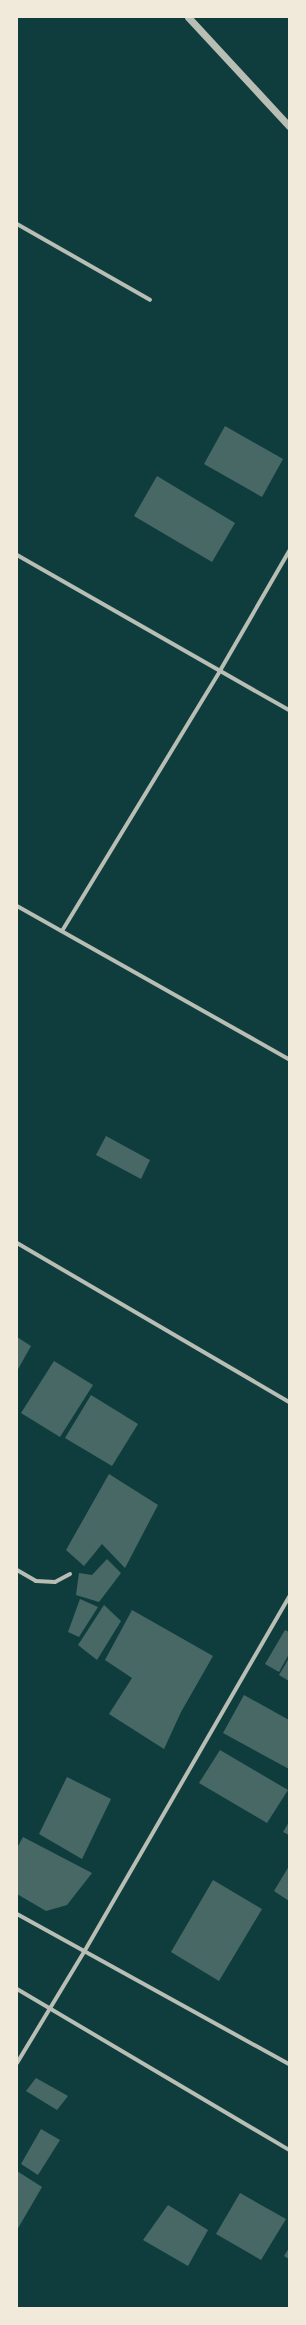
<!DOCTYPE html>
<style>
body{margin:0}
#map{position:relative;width:306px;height:2325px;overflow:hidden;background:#0f3d3e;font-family:"Fira Sans",sans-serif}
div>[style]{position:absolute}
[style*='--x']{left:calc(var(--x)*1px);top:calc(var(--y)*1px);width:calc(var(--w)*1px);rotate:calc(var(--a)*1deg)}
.building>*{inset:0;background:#486865}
.minor>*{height:4px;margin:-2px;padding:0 2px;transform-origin:2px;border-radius:2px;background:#b8beb3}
.tertiary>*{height:7px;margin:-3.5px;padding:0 3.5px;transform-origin:3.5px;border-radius:3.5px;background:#b8beb3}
span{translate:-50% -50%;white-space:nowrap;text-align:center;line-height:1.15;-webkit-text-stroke:3px #f1e9da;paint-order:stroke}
.frame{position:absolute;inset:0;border:18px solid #f1e9da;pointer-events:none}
</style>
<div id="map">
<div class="building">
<div style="clip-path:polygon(225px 426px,283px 459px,262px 497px,204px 464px)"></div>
<div style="clip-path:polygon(157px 476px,235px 523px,212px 562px,134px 516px)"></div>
<div style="clip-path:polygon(106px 1136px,150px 1160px,141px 1179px,96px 1155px)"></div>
<div style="clip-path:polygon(17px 1337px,31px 1346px,17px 1371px)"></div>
<div style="clip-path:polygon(54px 1361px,93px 1385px,60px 1437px,21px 1413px)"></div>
<div style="clip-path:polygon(91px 1395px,138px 1424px,112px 1466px,65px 1438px)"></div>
<div style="clip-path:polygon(109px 1474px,158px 1505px,125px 1568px,102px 1544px,84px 1566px,66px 1550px)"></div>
<div style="clip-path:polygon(107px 1559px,121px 1573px,99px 1602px,76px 1595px,79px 1573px,92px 1575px)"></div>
<div style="clip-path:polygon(80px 1599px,98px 1607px,79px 1637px,68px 1632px)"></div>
<div style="clip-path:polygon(104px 1605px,121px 1621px,97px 1660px,78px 1645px)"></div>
<div style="clip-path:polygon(132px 1610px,213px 1656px,181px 1712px,164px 1749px,109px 1714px,132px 1678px,105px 1660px)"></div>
<div style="clip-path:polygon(285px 1630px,289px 1632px,289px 1654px,279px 1672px,265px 1664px)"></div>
<div style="clip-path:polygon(289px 1658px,289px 1681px,279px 1675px)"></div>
<div style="clip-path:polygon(244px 1695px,289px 1720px,289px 1769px,223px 1733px)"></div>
<div style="clip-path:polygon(220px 1750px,288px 1790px,267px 1823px,199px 1783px)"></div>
<div style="clip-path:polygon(67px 1777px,111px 1799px,82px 1859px,39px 1834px)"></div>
<div style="clip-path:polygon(289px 1822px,289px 1835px,283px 1832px)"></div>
<div style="clip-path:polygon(23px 1837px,92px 1873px,67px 1905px,46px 1911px,17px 1894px,17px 1848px)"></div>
<div style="clip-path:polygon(289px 1866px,289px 1901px,274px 1891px)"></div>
<div style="clip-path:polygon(213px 1880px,262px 1909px,219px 1981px,171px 1952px)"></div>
<div style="clip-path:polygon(36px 2078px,68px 2096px,57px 2110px,26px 2091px)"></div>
<div style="clip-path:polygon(41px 2129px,60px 2140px,38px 2175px,21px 2164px)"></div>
<div style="clip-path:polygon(17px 2171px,42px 2187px,17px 2230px)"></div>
<div style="clip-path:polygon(240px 2193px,286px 2219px,261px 2260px,216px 2234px)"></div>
<div style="clip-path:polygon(168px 2205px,208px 2230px,188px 2266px,143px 2240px)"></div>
<div style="clip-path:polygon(289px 2248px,289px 2259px,284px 2256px)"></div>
</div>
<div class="minor">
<div style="--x:17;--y:224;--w:153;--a:29.7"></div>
<div style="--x:17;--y:555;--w:313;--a:29.7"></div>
<div style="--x:17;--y:906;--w:312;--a:29.4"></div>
<div style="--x:62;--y:931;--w:306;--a:-58.7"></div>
<div style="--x:221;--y:669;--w:136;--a:-60"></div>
<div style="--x:17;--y:1243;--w:315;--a:30.3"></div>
<div style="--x:17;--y:1570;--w:22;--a:30"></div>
<div style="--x:36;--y:1581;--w:19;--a:3"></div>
<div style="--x:55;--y:1582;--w:17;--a:-28"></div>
<div style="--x:17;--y:1914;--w:311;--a:28.9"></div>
<div style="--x:17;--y:1989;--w:316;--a:30.6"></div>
<div style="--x:17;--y:2063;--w:130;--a:-58.9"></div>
<div style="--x:84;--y:1952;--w:410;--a:-60"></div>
</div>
<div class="tertiary">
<div style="--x:188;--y:17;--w:149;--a:47.2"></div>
</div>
<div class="frame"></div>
</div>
